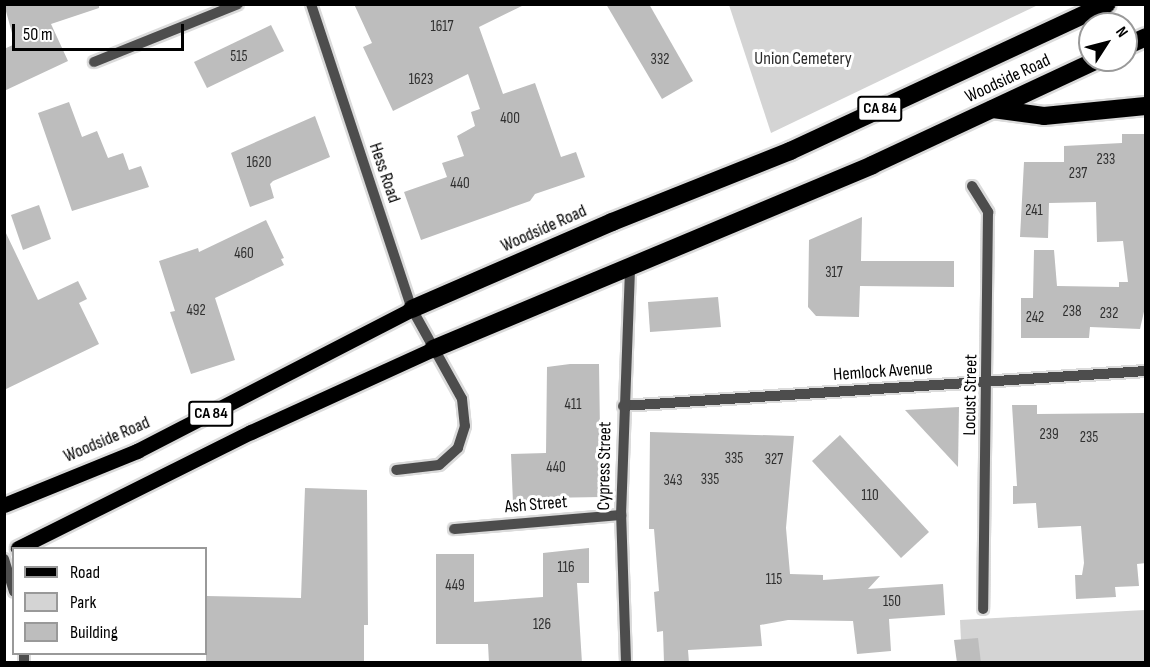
<!DOCTYPE html>
<style>
body{margin:0}
#map{position:relative;width:1150px;height:667px;overflow:hidden;background:#fff;font-family:"Sofia Sans Condensed",sans-serif}
div>[style]{position:absolute}
[style*='--x']{left:calc(var(--x)*1px);top:calc(var(--y)*1px);width:calc(var(--w)*1px);rotate:calc(var(--a)*1deg)}
.green>*{inset:0;background:#d4d4d4}
.building>*{inset:0;background:#bdbdbd}
.roads{filter:drop-shadow(2px 0 #dbdbdb) drop-shadow(-2px 0 #dbdbdb) drop-shadow(0 2px #dbdbdb) drop-shadow(0 -2px #dbdbdb)}
.minor>*{height:10px;margin:-5px;padding:0 5px;transform-origin:5px;border-radius:5px;background:#4d4d4d}
.major>*{height:15px;margin:-7.5px;padding:0 7.5px;transform-origin:7.5px;border-radius:7.5px;background:#000}
.highway>*{height:18px;margin:-9px;padding:0 9px;transform-origin:9px;border-radius:9px;background:#000}
span{translate:-50% -50%;white-space:nowrap;text-align:center;line-height:1.15;-webkit-text-stroke:6px #fff;paint-order:stroke}
.number-label{font-size:15px;color:#2f2f2f}
.number-label span{-webkit-text-stroke-width:0}
.shield-label span{padding:2px 4px;background:#fff;border:2px solid;border-radius:4px;-webkit-text-stroke-width:0}
.shield-label{font-size:16px;color:#000;font-weight:700}
.park-label{font-size:18px;color:#2b2b2b}
.street-label{font-size:18px;color:#000}
.frame{position:absolute;inset:0;border:6px solid #000;pointer-events:none}
.legend{position:absolute;left:12px;top:547px;width:195px;height:108px;box-sizing:border-box;background:#fff;border:2px solid #999;margin:0;padding:8px 10px;list-style:none;font-size:18px;color:#000}
.legend li{display:flex;align-items:center;gap:12px;height:30px}
.legend b{width:30px;border:2px solid #999}
.north{position:absolute;left:1078px;top:12px;width:60px;height:60px;box-sizing:border-box;background:#fff;border:2px solid #999;border-radius:50%;rotate:54deg;font-size:16px;font-weight:700;line-height:24px;text-align:center;color:#000}
.north::after{content:'';display:block;margin:auto;width:21px;height:27px;background:#000;clip-path:polygon(50% 0,100% 100%,50% 72%,0 100%)}
.scale{position:absolute;left:12px;top:24px;width:172px;height:27px;box-sizing:border-box;border:3px solid #000;border-top:0;padding-left:8px;font-size:18px;line-height:21px;white-space:nowrap;color:#000;-webkit-text-stroke:4px #fff;paint-order:stroke}
</style>
<div id="map">
<div class="green">
<div style="clip-path:polygon(729px 5px,729px 4px,1038px 5px,771px 133px)"></div>
<div style="clip-path:polygon(1145px 610px,1145px 662px,962px 662px,960px 620px)"></div>
</div>
<div class="building">
<div style="clip-path:polygon(4px 4px,99px 4px,99px 8px,51px 24px,68px 61px,4px 91px,4px 49px,15px 44px)"></div>
<div style="clip-path:polygon(354px 4px,526px 4px,479px 27px,503px 94px,535px 83px,561px 157px,576px 152px,585px 177px,535px 194px,530px 201px,421px 240px,404px 192px,447px 177px,442px 163px,464px 156px,457px 136px,475px 126px,471px 112px,480px 109px,468px 74px,393px 111px,363px 47px,372px 43px)"></div>
<div style="clip-path:polygon(606px 4px,649px 4px,693px 81px,662px 99px)"></div>
<div style="clip-path:polygon(271px 25px,284px 51px,207px 88px,194px 62px)"></div>
<div style="clip-path:polygon(69px 102px,82px 137px,97px 131px,108px 158px,123px 153px,129px 170px,141px 166px,149px 187px,72px 211px,38px 113px)"></div>
<div style="clip-path:polygon(315px 116px,330px 157px,273px 181px,270px 184px,274px 198px,250px 207px,231px 153px)"></div>
<div style="clip-path:polygon(1122px 134px,1146px 134px,1146px 303px,1140px 329px,1090px 327px,1089px 338px,1021px 338px,1021px 298px,1033px 298px,1034px 250px,1054px 250px,1057px 286px,1119px 287px,1119px 282px,1128px 282px,1123px 241px,1097px 242px,1096px 202px,1049px 203px,1048px 238px,1020px 237px,1024px 162px,1064px 162px,1064px 146px,1122px 143px)"></div>
<div style="clip-path:polygon(39px 205px,51px 239px,23px 250px,11px 215px)"></div>
<div style="clip-path:polygon(862px 217px,861px 261px,954px 261px,954px 287px,860px 286px,859px 317px,816px 316px,808px 307px,809px 240px)"></div>
<div style="clip-path:polygon(266px 220px,284px 258px,281px 259px,284px 265px,215px 298px,235px 360px,191px 374px,170px 312px,175px 311px,159px 261px,198px 248px,199px 252px)"></div>
<div style="clip-path:polygon(4px 229px,38px 300px,78px 281px,87px 299px,79px 303px,99px 344px,4px 390px)"></div>
<div style="clip-path:polygon(718px 297px,721px 327px,650px 332px,648px 302px)"></div>
<div style="clip-path:polygon(570px 364px,599px 364px,601px 497px,543px 498px,543px 503px,513px 504px,511px 454px,546px 453px,547px 367px)"></div>
<div style="clip-path:polygon(1012px 405px,1037px 405px,1037px 414px,1146px 413px,1146px 563px,1137px 564px,1139px 586px,1115px 587px,1116px 597px,1076px 599px,1075px 575px,1082px 575px,1084px 563px,1081px 526px,1038px 528px,1036px 503px,1013px 504px,1013px 486px,1017px 486px)"></div>
<div style="clip-path:polygon(959px 407px,958px 467px,905px 410px)"></div>
<div style="clip-path:polygon(650px 432px,794px 436px,786px 528px,790px 574px,823px 575px,823px 580px,880px 576px,868px 589px,943px 584px,945px 615px,889px 619px,891px 651px,857px 654px,853px 621px,788px 620px,760px 625px,762px 646px,688px 650px,689px 663px,664px 663px,663px 631px,657px 632px,654px 592px,659px 591px,654px 529px,649px 529px)"></div>
<div style="clip-path:polygon(840px 435px,929px 532px,901px 558px,812px 461px)"></div>
<div style="clip-path:polygon(305px 488px,367px 490px,368px 625px,364px 625px,364px 663px,206px 662px,206px 596px,301px 598px)"></div>
<div style="clip-path:polygon(589px 548px,589px 583px,577px 583px,582px 663px,489px 663px,488px 644px,436px 644px,436px 554px,474px 554px,474px 602px,543px 597px,543px 553px)"></div>
<div style="clip-path:polygon(978px 638px,981px 663px,957px 663px,954px 640px)"></div>
</div>
<div class="roads">
<div class="minor">
<div style="--x:311;--y:4;--w:321;--a:71.7"></div>
<div style="--x:412;--y:309;--w:103;--a:60.9"></div>
<div style="--x:462;--y:399;--w:27;--a:84"></div>
<div style="--x:465;--y:426;--w:23;--a:108"></div>
<div style="--x:458;--y:448;--w:25;--a:138"></div>
<div style="--x:439;--y:465;--w:43;--a:173.4"></div>
<div style="--x:94;--y:62;--w:155;--a:-21.9"></div>
<div style="--x:972;--y:186;--w:31;--a:58"></div>
<div style="--x:988;--y:212;--w:397;--a:90.7"></div>
<div style="--x:623;--y:406;--w:524;--a:-3.83"></div>
<div style="--x:454;--y:529;--w:168;--a:-4.8"></div>
<div style="--x:4;--y:559;--w:34;--a:73"></div>
<div style="--x:24;--y:662;--w:8;--a:-90"></div>
<div style="--x:626;--y:662;--w:147;--a:-91.9"></div>
<div style="--x:621;--y:515;--w:245;--a:-87.9"></div>
</div>
<div class="major">
<div style="--x:4;--y:505;--w:144;--a:-22.1"></div>
<div style="--x:137;--y:451;--w:309;--a:-27.3"></div>
<div style="--x:18;--y:548;--w:260;--a:-26.5"></div>
<div style="--x:251;--y:432;--w:200;--a:-24.5"></div>
</div>
<div class="highway">
<div style="--x:1126;--y:46;--w:22;--a:-24"></div>
<div style="--x:993;--y:109;--w:51;--a:7.8"></div>
<div style="--x:1044;--y:116;--w:102;--a:-5.6"></div>
<div style="--x:412;--y:309;--w:218;--a:-23.5"></div>
<div style="--x:612;--y:222;--w:192;--a:-21.7"></div>
<div style="--x:790;--y:151;--w:349;--a:-24.9"></div>
<div style="--x:433;--y:349;--w:476;--a:-22.7"></div>
<div style="--x:872;--y:165;--w:248;--a:-25"></div>
</div>
</div>
<div class="number-label">
<span style="left:442px;top:27px">1617</span>
<span style="left:239px;top:57px">515</span>
<span style="left:660px;top:60px">332</span>
<span style="left:421px;top:80px">1623</span>
<span style="left:510px;top:119px">400</span>
<span style="left:1106px;top:160px">233</span>
<span style="left:259px;top:163px">1620</span>
<span style="left:1078px;top:174px">237</span>
<span style="left:460px;top:184px">440</span>
<span style="left:1034px;top:211px">241</span>
<span style="left:244px;top:254px">460</span>
<span style="left:834px;top:273px">317</span>
<span style="left:196px;top:311px">492</span>
<span style="left:1072px;top:312px">238</span>
<span style="left:1109px;top:314px">232</span>
<span style="left:1035px;top:318px">242</span>
<span style="left:573px;top:405px">411</span>
<span style="left:1049px;top:435px">239</span>
<span style="left:1089px;top:438px">235</span>
<span style="left:734px;top:459px">335</span>
<span style="left:774px;top:460px">327</span>
<span style="left:556px;top:468px">440</span>
<span style="left:710px;top:480px">335</span>
<span style="left:673px;top:481px">343</span>
<span style="left:870px;top:496px">110</span>
<span style="left:566px;top:568px">116</span>
<span style="left:774px;top:580px">115</span>
<span style="left:455px;top:586px">449</span>
<span style="left:892px;top:602px">150</span>
<span style="left:542px;top:625px">126</span>
</div>
<div class="shield-label">
<span style="left:880px;top:109px">CA 84</span>
<span style="left:211px;top:414px">CA 84</span>
</div>
<div class="park-label">
<span style="left:803px;top:59px">Union Cemetery</span>
</div>
<div class="street-label">
<span style="left:1008px;top:79px;rotate:-25deg">Woodside Road</span>
<span style="left:384px;top:173px;rotate:71deg">Hess Road</span>
<span style="left:544px;top:229px;rotate:-24deg">Woodside Road</span>
<span style="left:883px;top:372px;rotate:-4deg">Hemlock Avenue</span>
<span style="left:971px;top:395px;rotate:-89deg">Locust Street</span>
<span style="left:107px;top:440px;rotate:-23deg">Woodside Road</span>
<span style="left:605px;top:466px;rotate:-89deg">Cypress Street</span>
<span style="left:536px;top:505px;rotate:-5deg">Ash Street</span>
</div>
<div class="frame"></div>
<ul class="legend">
<li><b style="height:8px;background:#000"></b>Road</li>
<li><b style="height:16px;background:#d4d4d4"></b>Park</li>
<li><b style="height:16px;background:#bdbdbd"></b>Building</li>
</ul>
<div class="north">N</div>
<div class="scale">50 m</div>
</div>
